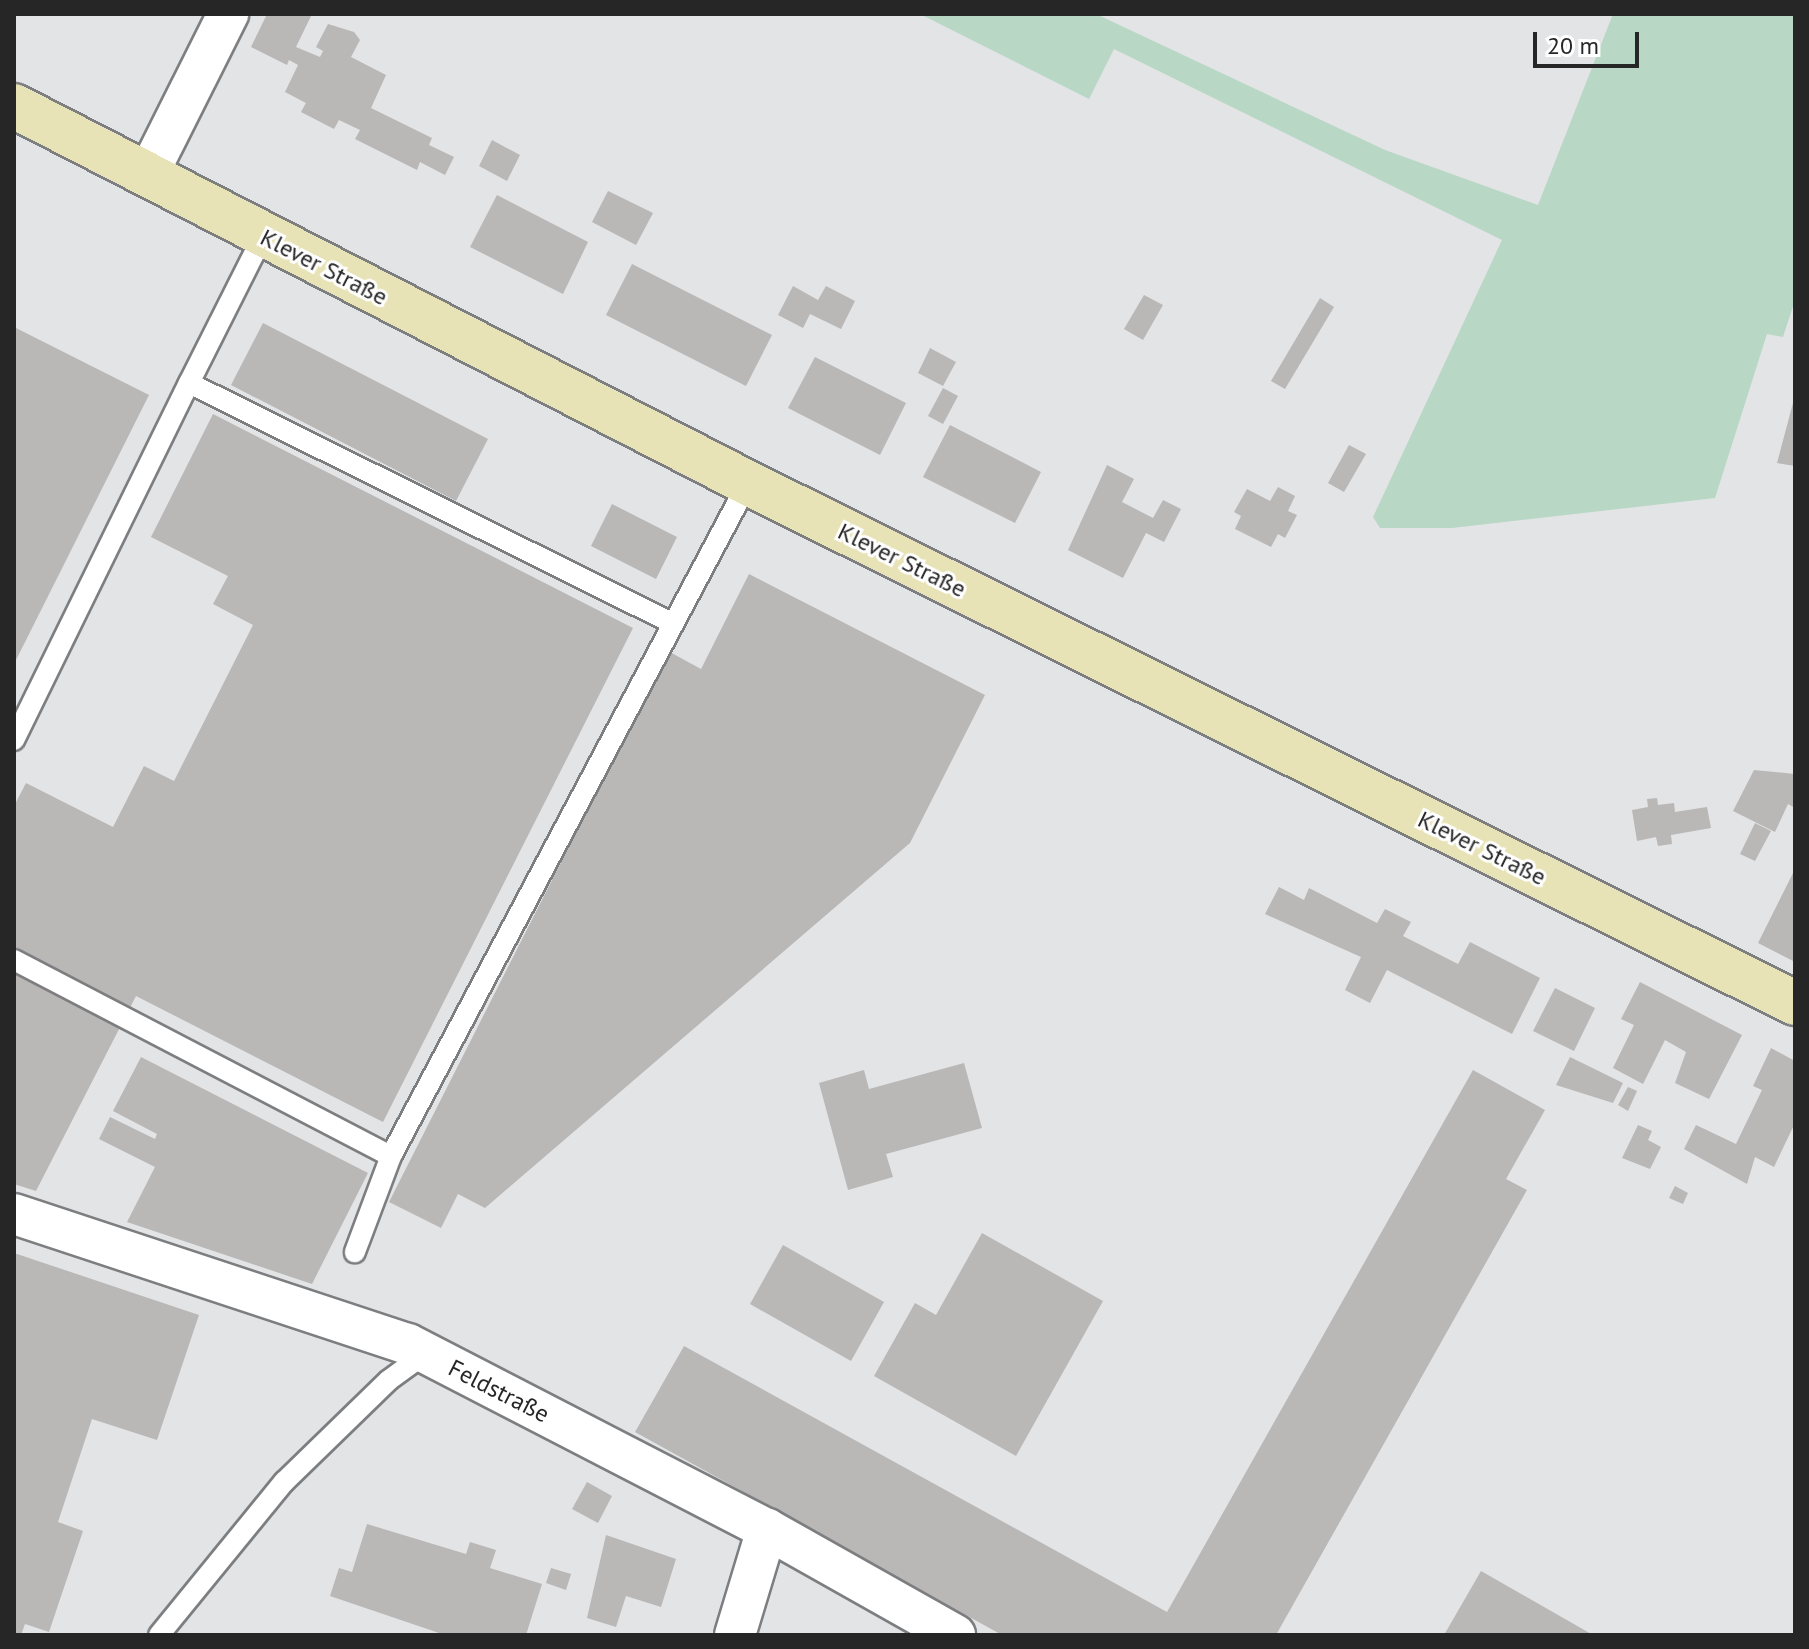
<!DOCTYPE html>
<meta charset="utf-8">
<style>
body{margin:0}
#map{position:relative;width:1809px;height:1649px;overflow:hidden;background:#e2e4e6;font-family:"PT Sans",sans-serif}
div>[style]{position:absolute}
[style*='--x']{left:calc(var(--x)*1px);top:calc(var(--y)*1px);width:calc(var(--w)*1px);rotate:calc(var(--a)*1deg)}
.green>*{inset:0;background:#b9d7c5}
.building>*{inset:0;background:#bab7b7}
.roads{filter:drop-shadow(2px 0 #7d7e80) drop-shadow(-2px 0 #7d7e80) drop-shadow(0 2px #7d7e80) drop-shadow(0 -2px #7d7e80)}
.lane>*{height:20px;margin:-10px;padding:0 10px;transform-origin:10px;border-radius:10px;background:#fff}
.street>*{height:40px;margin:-20px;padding:0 20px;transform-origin:20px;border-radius:20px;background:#fff}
.secondary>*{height:44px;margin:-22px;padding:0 22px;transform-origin:22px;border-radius:22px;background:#e8e3b7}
span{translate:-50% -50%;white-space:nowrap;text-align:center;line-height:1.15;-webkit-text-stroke:6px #fff;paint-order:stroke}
.street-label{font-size:24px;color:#262627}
.frame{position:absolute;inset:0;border:16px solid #262627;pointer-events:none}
.scale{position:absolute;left:1533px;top:32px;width:106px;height:36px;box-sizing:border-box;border:4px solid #262627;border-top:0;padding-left:10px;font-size:24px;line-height:28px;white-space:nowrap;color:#262627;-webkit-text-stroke:6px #fff;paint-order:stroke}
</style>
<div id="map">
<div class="green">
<div style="clip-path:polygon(920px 14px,1096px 14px,1385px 150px,1538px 205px,1613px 14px,1795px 14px,1795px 300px,1783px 337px,1767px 334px,1715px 498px,1452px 528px,1380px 528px,1373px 517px,1502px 240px,1114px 49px,1089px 99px)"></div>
</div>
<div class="building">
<div style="clip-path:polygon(267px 14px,312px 14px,296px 47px,320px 57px,323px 51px,316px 47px,328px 24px,354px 32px,360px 40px,351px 57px,386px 75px,371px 108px,432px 138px,429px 145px,454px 157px,445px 175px,420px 162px,417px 170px,355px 139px,360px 130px,339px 120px,334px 129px,301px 112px,306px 103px,285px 92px,298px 65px,289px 60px,287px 65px,251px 47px)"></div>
<div style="clip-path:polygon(492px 140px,520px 155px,507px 181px,479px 166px)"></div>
<div style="clip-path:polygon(608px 191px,653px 213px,636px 245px,592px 222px)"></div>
<div style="clip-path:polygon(497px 195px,588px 242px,563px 294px,470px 247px)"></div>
<div style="clip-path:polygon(632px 264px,772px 335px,746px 386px,606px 315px)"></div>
<div style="clip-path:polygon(793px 286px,818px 300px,826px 286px,855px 301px,841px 329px,810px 314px,803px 328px,778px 315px)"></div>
<div style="clip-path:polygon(1144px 295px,1163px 305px,1143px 340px,1124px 329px)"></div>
<div style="clip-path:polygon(1320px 298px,1334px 307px,1285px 389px,1271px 381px)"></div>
<div style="clip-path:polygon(263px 323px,488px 439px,456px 501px,231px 385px)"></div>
<div style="clip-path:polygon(14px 327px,149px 395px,14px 664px)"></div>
<div style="clip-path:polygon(930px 348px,956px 362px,943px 386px,918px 373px)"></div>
<div style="clip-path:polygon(815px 357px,906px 403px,880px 455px,788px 408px)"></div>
<div style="clip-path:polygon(943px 388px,958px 396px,943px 424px,928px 416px)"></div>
<div style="clip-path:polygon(1794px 399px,1795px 399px,1795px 466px,1777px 463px)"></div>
<div style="clip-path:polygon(213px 414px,633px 628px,383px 1122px,136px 996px,36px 1191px,14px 1184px,14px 806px,26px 783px,113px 827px,144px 766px,174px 781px,253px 625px,213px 604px,228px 576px,151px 537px)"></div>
<div style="clip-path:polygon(950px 425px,1041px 472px,1015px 523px,923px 477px)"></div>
<div style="clip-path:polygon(1349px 445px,1366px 454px,1344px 492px,1328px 483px)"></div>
<div style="clip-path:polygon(1107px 465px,1134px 479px,1122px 502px,1153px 518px,1163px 500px,1181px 509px,1164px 542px,1146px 533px,1123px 578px,1068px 550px)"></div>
<div style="clip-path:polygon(1278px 487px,1295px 496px,1288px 511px,1297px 515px,1285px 538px,1278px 534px,1271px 547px,1235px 529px,1241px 516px,1234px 512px,1247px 489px,1270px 501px)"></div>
<div style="clip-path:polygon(612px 504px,677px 537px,656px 579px,591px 546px)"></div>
<div style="clip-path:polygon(749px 574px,985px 695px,910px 843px,485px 1208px,458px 1194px,441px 1228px,389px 1202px,668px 651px,701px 669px)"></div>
<div style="clip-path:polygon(1754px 770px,1795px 774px,1795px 808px,1788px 804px,1775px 832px,1733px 811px)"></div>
<div style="clip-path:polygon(1657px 798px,1658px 805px,1674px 803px,1675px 812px,1707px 807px,1711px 828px,1671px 835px,1672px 844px,1658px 846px,1656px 837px,1637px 841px,1632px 810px,1648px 807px,1647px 799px)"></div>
<div style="clip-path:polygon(1755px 823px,1771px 831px,1755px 861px,1740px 854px)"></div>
<div style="clip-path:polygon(1795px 869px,1795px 962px,1758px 943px)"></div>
<div style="clip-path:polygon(1279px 887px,1304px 900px,1309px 888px,1377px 923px,1385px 909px,1411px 922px,1403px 936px,1458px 964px,1470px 942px,1540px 978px,1512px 1034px,1387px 970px,1370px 1003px,1345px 990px,1361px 957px,1265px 914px)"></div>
<div style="clip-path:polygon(1640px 982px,1742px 1035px,1709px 1099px,1675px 1083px,1686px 1052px,1665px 1040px,1643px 1084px,1613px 1068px,1634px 1025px,1621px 1019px)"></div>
<div style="clip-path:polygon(1555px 988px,1595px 1008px,1574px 1051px,1533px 1031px)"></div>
<div style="clip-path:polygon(1771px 1048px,1795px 1061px,1795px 1123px,1774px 1167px,1755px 1157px,1747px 1184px,1684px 1149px,1696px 1125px,1736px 1144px,1762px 1090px,1753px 1086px)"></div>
<div style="clip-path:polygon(141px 1057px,368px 1173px,312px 1284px,127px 1222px,155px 1167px,99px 1139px,110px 1117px,155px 1139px,157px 1134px,113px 1111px)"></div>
<div style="clip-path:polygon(1570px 1057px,1623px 1083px,1613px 1103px,1556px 1085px)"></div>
<div style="clip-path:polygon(964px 1063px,982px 1128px,886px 1154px,893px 1177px,848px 1190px,819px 1083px,864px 1070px,869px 1089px)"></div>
<div style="clip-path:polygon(1473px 1070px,1545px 1110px,1506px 1179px,1527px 1190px,1276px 1635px,1002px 1635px,635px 1432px,684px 1346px,1167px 1612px)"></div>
<div style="clip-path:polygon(1628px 1087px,1637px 1091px,1628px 1111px,1618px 1105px)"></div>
<div style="clip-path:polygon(1638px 1125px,1652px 1131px,1648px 1140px,1661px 1147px,1650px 1169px,1622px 1158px)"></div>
<div style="clip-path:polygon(1675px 1186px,1688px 1193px,1683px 1204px,1669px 1198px)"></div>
<div style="clip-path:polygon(982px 1233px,1103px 1301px,1016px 1456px,874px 1376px,915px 1303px,936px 1315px)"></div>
<div style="clip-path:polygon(783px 1245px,884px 1302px,851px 1361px,750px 1304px)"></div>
<div style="clip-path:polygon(14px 1253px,199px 1315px,157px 1440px,92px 1419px,58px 1522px,83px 1531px,49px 1632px,25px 1624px,21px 1635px,14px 1635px)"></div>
<div style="clip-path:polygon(587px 1482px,612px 1496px,598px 1523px,572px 1509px)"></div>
<div style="clip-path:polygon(367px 1524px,466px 1554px,470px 1542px,496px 1550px,490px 1568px,542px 1584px,526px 1635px,445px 1635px,330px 1596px,339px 1568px,352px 1572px)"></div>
<div style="clip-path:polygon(606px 1535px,676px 1559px,661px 1607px,626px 1596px,616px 1627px,587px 1618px)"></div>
<div style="clip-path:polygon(551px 1568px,571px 1574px,566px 1590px,546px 1583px)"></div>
<div style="clip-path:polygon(1481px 1571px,1593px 1635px,1444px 1635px)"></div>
</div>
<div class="roads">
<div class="lane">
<div style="--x:189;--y:383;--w:165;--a:-63.3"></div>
<div style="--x:14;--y:740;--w:398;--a:-63.9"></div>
<div style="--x:189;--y:383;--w:537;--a:26.42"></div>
<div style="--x:14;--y:960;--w:425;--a:27.5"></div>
<div style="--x:391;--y:1156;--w:103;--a:110.6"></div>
<div style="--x:391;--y:1156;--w:762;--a:-62.06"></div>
<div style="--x:159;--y:1635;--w:198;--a:-50.8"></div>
<div style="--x:284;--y:1482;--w:146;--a:-44.2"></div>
<div style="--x:389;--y:1380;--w:46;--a:-36.1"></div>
</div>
<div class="street">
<div style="--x:148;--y:174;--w:179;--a:-63.4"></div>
<div style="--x:14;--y:1214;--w:415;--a:18.3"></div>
<div style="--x:408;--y:1344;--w:404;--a:27.3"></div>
<div style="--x:767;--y:1529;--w:216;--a:29.4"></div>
<div style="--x:735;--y:1635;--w:111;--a:-73.2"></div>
</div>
<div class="secondary">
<div style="--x:14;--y:106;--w:825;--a:27.19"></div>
<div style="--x:748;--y:483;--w:1169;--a:26.41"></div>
</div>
</div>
<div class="street-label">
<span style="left:324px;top:267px;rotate:27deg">Klever Straße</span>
<span style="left:902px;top:560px;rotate:26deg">Klever Straße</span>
<span style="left:1482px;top:848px;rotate:26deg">Klever Straße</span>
<span style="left:499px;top:1391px;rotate:27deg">Feldstraße</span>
</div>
<div class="frame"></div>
<div class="scale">20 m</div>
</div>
